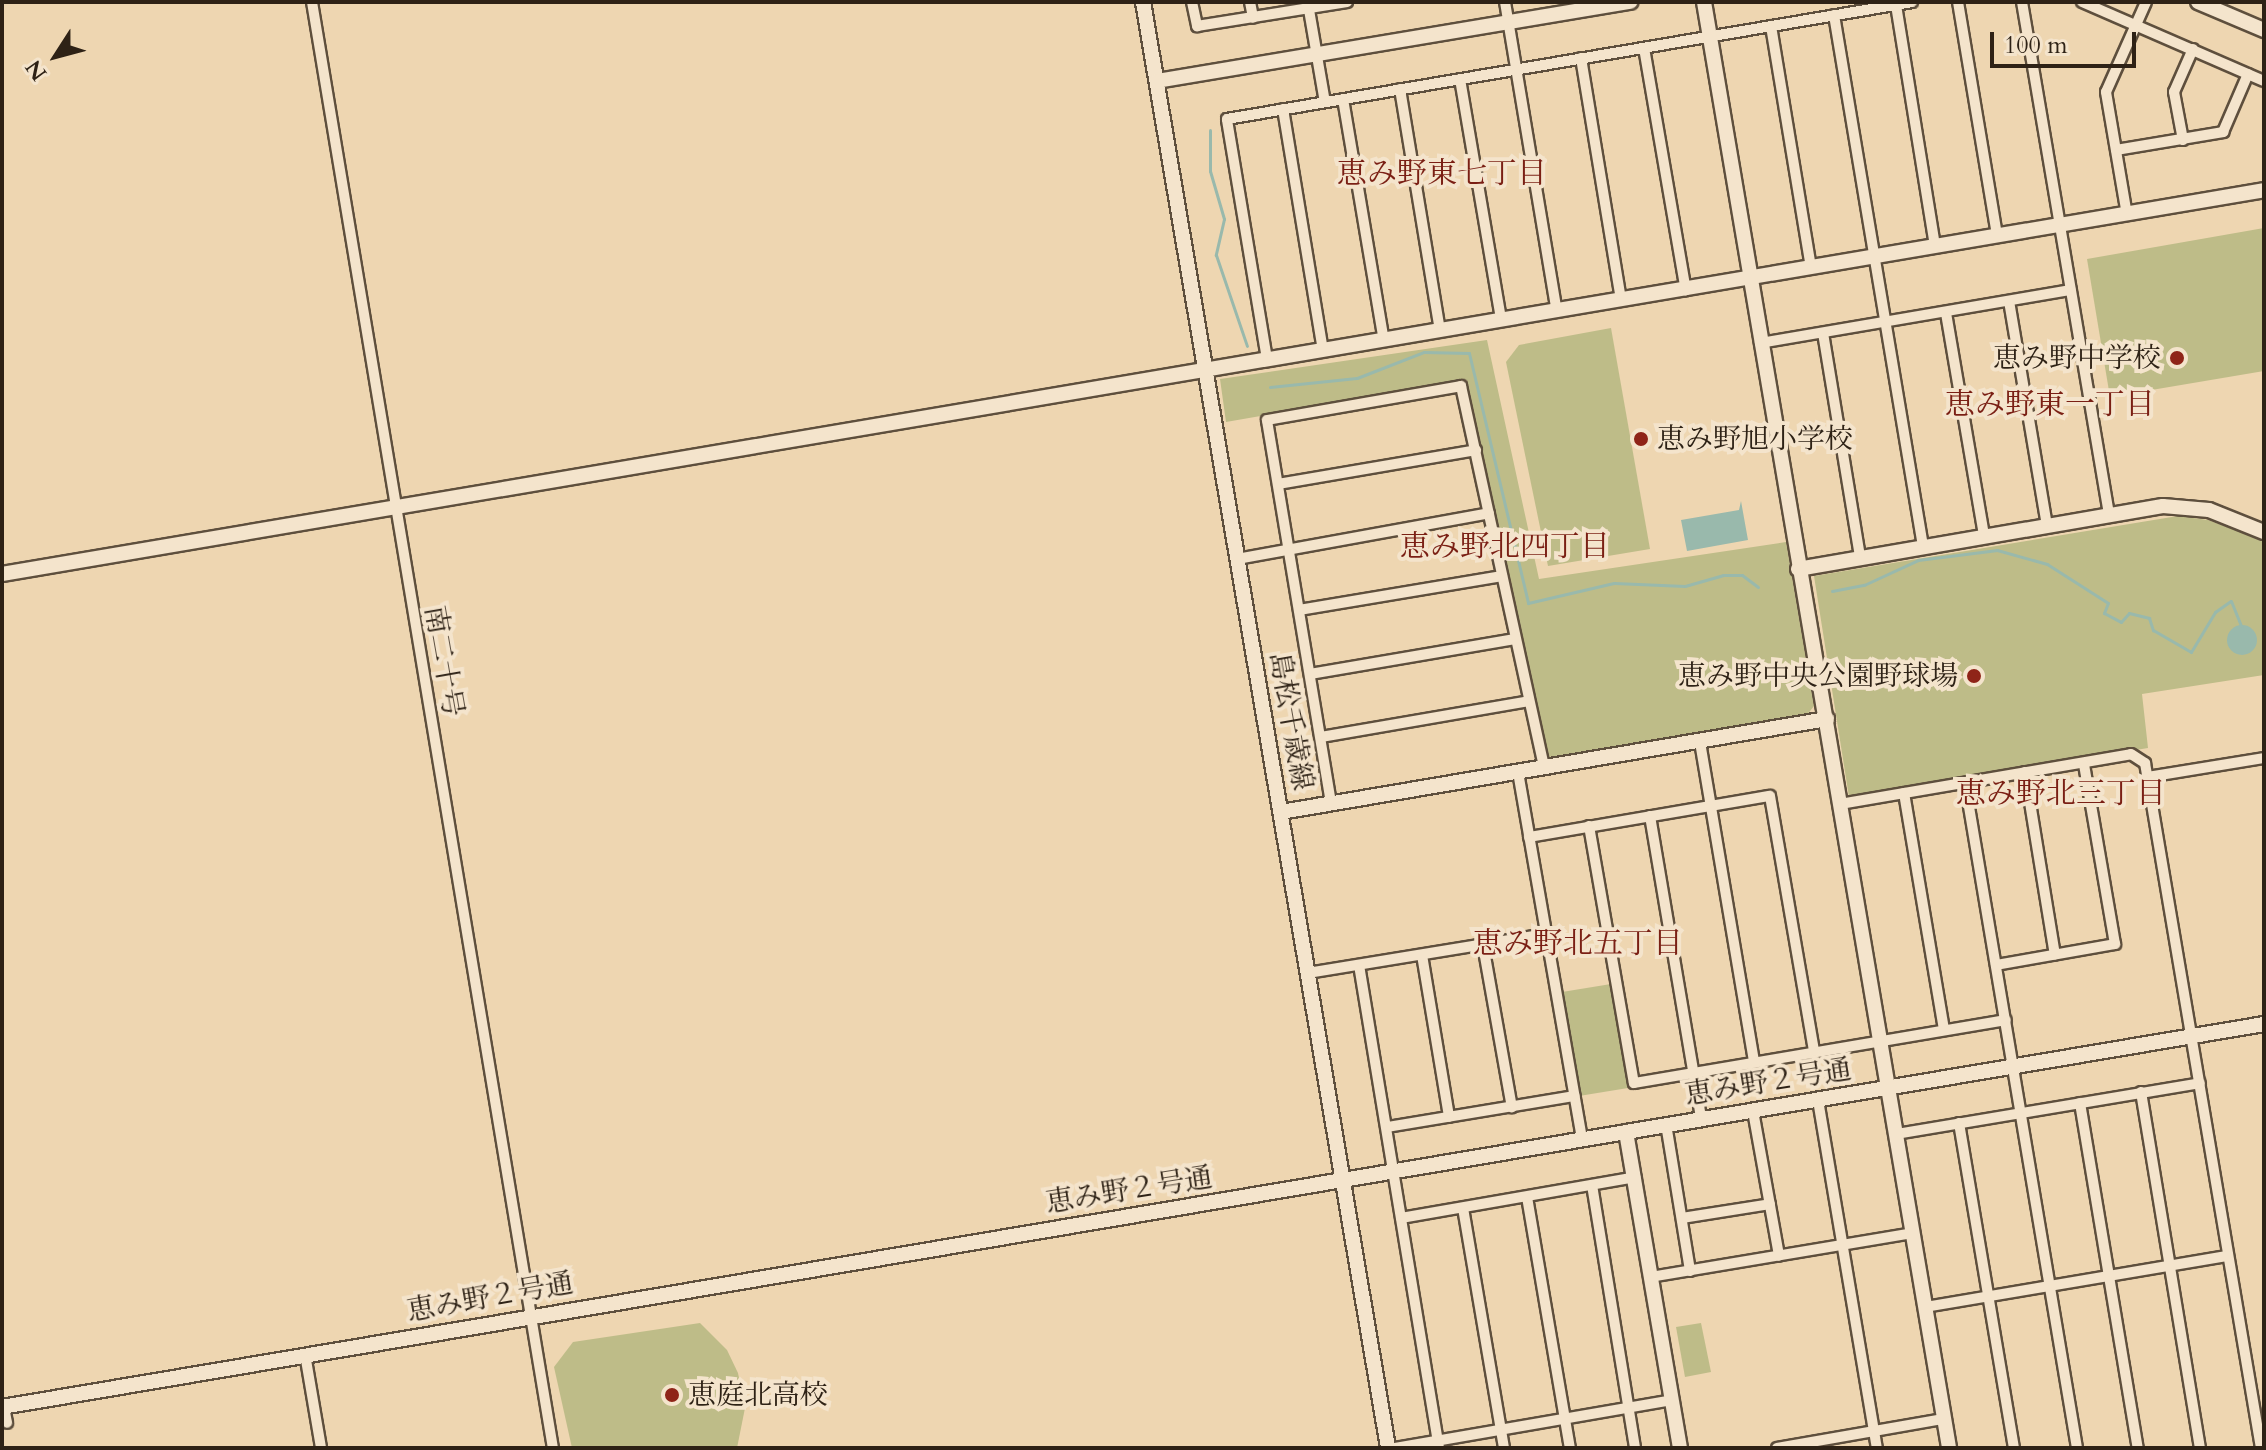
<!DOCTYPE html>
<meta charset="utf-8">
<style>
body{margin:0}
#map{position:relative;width:2266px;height:1450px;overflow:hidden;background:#eed6b1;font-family:Cardo,"Noto Serif JP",serif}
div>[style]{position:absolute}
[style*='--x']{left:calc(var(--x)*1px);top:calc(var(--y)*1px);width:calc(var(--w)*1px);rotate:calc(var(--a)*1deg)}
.green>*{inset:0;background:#bebc88}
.water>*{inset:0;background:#99b9ac}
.round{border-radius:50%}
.stream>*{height:3px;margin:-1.5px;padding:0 1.5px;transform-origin:1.5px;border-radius:1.5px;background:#99b9ac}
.roads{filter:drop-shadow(2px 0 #5e4f3d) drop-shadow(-2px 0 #5e4f3d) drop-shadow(0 2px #5e4f3d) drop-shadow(0 -2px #5e4f3d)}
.street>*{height:10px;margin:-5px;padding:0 5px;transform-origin:5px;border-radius:5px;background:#f4e4cc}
.secondary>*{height:14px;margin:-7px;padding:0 7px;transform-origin:7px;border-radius:7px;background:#f4e4cc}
.dots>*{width:22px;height:22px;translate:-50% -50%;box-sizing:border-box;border:4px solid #f4e4cc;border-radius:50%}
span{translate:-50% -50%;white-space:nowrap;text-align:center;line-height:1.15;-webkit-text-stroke:8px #f4e4cc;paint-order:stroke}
.poi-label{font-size:28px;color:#2e2216}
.right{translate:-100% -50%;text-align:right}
.left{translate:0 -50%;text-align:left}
.street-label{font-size:28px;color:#2e2216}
.neighbourhood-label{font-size:30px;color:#7a1f14}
.frame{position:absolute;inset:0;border:4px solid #2e2216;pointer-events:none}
.north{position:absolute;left:16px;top:16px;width:80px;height:80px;-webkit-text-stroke:6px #f4e4cc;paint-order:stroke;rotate:234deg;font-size:22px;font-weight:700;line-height:32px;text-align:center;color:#2e2216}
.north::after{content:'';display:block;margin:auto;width:28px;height:36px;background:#2e2216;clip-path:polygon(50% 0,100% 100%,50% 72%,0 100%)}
.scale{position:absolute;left:1990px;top:32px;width:146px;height:36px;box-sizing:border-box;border:4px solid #2e2216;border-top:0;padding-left:10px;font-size:24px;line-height:28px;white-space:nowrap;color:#2e2216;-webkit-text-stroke:6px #f4e4cc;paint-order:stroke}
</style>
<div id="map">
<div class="green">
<div style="clip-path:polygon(2264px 228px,2264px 371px,2110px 397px,2087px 259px)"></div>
<div style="clip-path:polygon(1611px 328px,1650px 549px,1548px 566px,1506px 362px,1519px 345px)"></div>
<div style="clip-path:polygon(1487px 340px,1539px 579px,1786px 542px,1814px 706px,1803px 720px,1549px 757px,1467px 380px,1226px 422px,1220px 379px)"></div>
<div style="clip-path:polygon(2178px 516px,2208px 520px,2264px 541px,2264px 675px,2142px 694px,2148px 748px,1849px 797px,1814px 576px)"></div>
<div style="clip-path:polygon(1611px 984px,1628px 1088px,1579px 1096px,1562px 992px)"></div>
<div style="clip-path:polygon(700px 1323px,727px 1350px,738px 1373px,745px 1408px,737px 1448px,572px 1448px,554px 1367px,573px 1342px)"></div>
<div style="clip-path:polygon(1701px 1323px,1711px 1372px,1685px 1377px,1676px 1327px)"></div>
</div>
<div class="water">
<div style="clip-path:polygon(1741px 501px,1748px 540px,1687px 551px,1681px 520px,1739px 510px)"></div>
<div class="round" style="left:2227px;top:625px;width:30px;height:30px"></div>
</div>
<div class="stream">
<div style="--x:1210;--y:130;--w:41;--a:90"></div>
<div style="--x:1210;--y:171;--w:50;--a:73.7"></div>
<div style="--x:1224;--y:219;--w:37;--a:103"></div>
<div style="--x:1216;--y:255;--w:96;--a:71.2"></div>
<div style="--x:1270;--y:387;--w:87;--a:-5.9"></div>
<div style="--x:1357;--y:378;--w:72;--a:-21.2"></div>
<div style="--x:1424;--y:352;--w:45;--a:1.3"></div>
<div style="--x:1469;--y:353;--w:257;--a:76.7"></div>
<div style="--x:1528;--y:603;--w:88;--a:-13.1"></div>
<div style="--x:1614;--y:583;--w:71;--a:2.4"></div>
<div style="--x:1685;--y:586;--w:40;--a:-16"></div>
<div style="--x:1723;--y:575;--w:19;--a:0"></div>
<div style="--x:1742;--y:575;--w:20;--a:37"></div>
<div style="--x:1832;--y:591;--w:33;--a:-11"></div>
<div style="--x:1864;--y:585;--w:60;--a:-24.8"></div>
<div style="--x:1918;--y:560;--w:80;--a:-7.2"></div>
<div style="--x:1997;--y:550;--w:52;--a:15.6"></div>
<div style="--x:2047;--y:564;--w:72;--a:32.6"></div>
<div style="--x:2108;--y:603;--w:11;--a:112"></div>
<div style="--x:2104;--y:613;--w:19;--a:28"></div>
<div style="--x:2121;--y:622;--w:12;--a:-48"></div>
<div style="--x:2129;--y:613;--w:21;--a:14"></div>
<div style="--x:2149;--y:618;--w:13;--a:72"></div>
<div style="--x:2153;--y:630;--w:44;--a:30.1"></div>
<div style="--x:2191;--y:652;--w:47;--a:-59"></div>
<div style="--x:2215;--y:612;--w:19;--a:-35"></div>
<div style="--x:2231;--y:601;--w:27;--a:68"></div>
</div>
<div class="roads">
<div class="street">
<div style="--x:312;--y:2;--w:1466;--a:80.54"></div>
<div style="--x:1192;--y:2;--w:25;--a:78"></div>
<div style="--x:1197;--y:26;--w:152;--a:-9.1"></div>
<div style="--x:1250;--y:2;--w:16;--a:79"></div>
<div style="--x:1505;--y:2;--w:314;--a:80.5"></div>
<div style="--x:1958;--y:2;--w:237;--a:80.5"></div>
<div style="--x:2022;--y:2;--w:519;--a:80.36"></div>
<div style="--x:2082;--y:2;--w:198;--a:23.5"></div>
<div style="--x:1308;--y:4;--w:99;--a:80.2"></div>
<div style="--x:1896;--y:5;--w:244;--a:80.8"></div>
<div style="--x:1834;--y:15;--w:538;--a:80.49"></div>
<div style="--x:1771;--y:26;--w:245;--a:80.6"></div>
<div style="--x:1644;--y:48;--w:246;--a:80.2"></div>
<div style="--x:1581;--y:58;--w:245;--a:80.6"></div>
<div style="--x:1460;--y:79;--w:244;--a:80.3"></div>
<div style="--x:1400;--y:89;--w:245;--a:80.6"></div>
<div style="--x:1343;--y:99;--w:245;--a:80.4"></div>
<div style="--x:1283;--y:109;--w:244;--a:80.6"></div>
<div style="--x:2183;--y:140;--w:49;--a:-100.6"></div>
<div style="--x:2174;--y:92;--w:47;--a:-66.2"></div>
<div style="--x:2116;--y:150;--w:109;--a:-9.5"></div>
<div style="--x:2223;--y:132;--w:63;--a:-66.7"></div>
<div style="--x:2127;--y:215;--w:125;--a:-99.7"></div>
<div style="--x:2106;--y:92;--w:98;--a:-66"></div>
<div style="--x:2009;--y:301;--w:228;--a:80.4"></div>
<div style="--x:1946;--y:313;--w:226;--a:80.3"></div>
<div style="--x:1823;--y:333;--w:227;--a:80.6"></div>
<div style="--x:1760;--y:343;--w:315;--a:-9.7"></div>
<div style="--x:1267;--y:359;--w:243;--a:-99.5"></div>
<div style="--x:1227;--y:119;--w:695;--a:-9.69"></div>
<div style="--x:1278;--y:484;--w:201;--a:-9.7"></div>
<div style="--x:1237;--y:559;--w:256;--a:-10.3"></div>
<div style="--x:1299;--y:610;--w:206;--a:-9.5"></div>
<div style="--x:1310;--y:674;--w:208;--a:-9.7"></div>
<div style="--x:1321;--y:737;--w:211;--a:-9.8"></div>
<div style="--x:1700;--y:742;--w:325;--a:80.4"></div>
<div style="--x:1518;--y:772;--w:373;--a:80.1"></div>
<div style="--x:2025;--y:772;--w:185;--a:80.7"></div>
<div style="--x:2148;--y:777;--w:118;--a:-9.3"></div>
<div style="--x:1965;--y:783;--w:674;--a:80.44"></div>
<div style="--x:1904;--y:793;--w:240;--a:80.4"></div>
<div style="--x:1331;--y:803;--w:388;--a:-99.5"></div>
<div style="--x:1267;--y:420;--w:197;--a:-9.9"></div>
<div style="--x:1461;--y:386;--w:390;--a:77.7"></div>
<div style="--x:1840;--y:804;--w:295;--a:-9.7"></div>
<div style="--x:2131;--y:754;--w:17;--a:33"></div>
<div style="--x:2145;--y:763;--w:695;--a:80.39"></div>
<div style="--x:1650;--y:816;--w:307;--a:80.4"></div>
<div style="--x:1589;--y:826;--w:261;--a:80.1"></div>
<div style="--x:1634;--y:1083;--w:377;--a:-9.6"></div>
<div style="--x:1529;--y:837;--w:244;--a:-9.7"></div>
<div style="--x:1770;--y:796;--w:260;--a:80.2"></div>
<div style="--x:1483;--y:945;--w:165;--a:79.9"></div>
<div style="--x:1422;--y:955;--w:164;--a:80.5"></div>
<div style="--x:1359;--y:965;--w:490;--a:80.6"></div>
<div style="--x:1996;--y:965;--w:121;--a:-10"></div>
<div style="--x:2115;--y:944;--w:182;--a:-99.8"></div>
<div style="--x:1308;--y:973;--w:241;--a:-9.3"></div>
<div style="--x:2141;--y:1092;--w:361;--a:80.6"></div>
<div style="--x:1818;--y:1100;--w:353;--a:80.4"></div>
<div style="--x:2080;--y:1103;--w:350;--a:80.5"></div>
<div style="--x:1753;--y:1111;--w:147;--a:79.8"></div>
<div style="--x:1959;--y:1123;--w:330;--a:80.4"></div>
<div style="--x:1666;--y:1124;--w:149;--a:80.7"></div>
<div style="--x:1387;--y:1127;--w:190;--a:-9.4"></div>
<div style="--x:1896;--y:1134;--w:308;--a:-9.5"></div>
<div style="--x:1592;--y:1185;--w:266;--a:80.7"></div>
<div style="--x:1527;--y:1197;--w:255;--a:80.3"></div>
<div style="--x:1463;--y:1208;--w:243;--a:80.3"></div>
<div style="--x:1401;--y:1218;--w:238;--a:-9.9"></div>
<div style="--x:1682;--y:1218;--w:89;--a:-9"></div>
<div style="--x:1650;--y:1277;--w:267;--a:-9.5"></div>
<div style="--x:1925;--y:1307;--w:307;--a:-9.6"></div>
<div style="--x:305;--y:1354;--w:95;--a:80.3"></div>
<div style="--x:4;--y:1407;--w:16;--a:79"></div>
<div style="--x:1395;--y:1448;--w:281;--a:-9.8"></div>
<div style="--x:1777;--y:1448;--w:169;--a:-9.9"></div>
</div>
<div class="secondary">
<div style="--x:1143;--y:2;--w:1467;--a:80.38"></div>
<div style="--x:1704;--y:2;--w:1467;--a:80.38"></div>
<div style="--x:2198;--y:2;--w:72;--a:23"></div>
<div style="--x:1157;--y:81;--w:480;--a:-9.5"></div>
<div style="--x:1798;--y:569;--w:370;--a:-9.8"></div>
<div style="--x:2163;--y:506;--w:46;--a:5"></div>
<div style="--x:2209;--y:510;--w:59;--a:21.8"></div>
<div style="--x:2;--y:574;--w:2294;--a:-9.63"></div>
<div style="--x:1281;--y:812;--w:554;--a:-9.67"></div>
<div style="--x:1626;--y:1132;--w:321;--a:80.3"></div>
<div style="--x:2;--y:1407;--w:2294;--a:-9.61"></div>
</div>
</div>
<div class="dots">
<div style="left:2177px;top:358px;background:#8f2418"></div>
<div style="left:1641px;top:439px;background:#8f2418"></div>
<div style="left:1974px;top:676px;background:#8f2418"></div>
<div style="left:672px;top:1395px;background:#8f2418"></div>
</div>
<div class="poi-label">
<span class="right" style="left:2161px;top:358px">恵み野中学校</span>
<span class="left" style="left:1657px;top:439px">恵み野旭小学校</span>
<span class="right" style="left:1958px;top:676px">恵み野中央公園野球場</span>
<span class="left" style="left:688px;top:1395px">恵庭北高校</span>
</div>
<div class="street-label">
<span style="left:444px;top:661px;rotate:80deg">南二十号</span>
<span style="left:1291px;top:721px;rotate:80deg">島松千歳線</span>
<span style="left:1768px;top:1082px;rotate:-9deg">恵み野２号通</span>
<span style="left:1129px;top:1190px;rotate:-9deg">恵み野２号通</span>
<span style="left:490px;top:1297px;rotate:-10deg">恵み野２号通</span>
</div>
<div class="neighbourhood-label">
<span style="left:1442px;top:174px">恵み野東七丁目</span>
<span style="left:2050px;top:405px">恵み野東一丁目</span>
<span style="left:1505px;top:547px">恵み野北四丁目</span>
<span style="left:2061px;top:794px">恵み野北三丁目</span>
<span style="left:1578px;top:944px">恵み野北五丁目</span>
</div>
<div class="frame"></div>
<div class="north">N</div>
<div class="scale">100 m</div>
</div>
